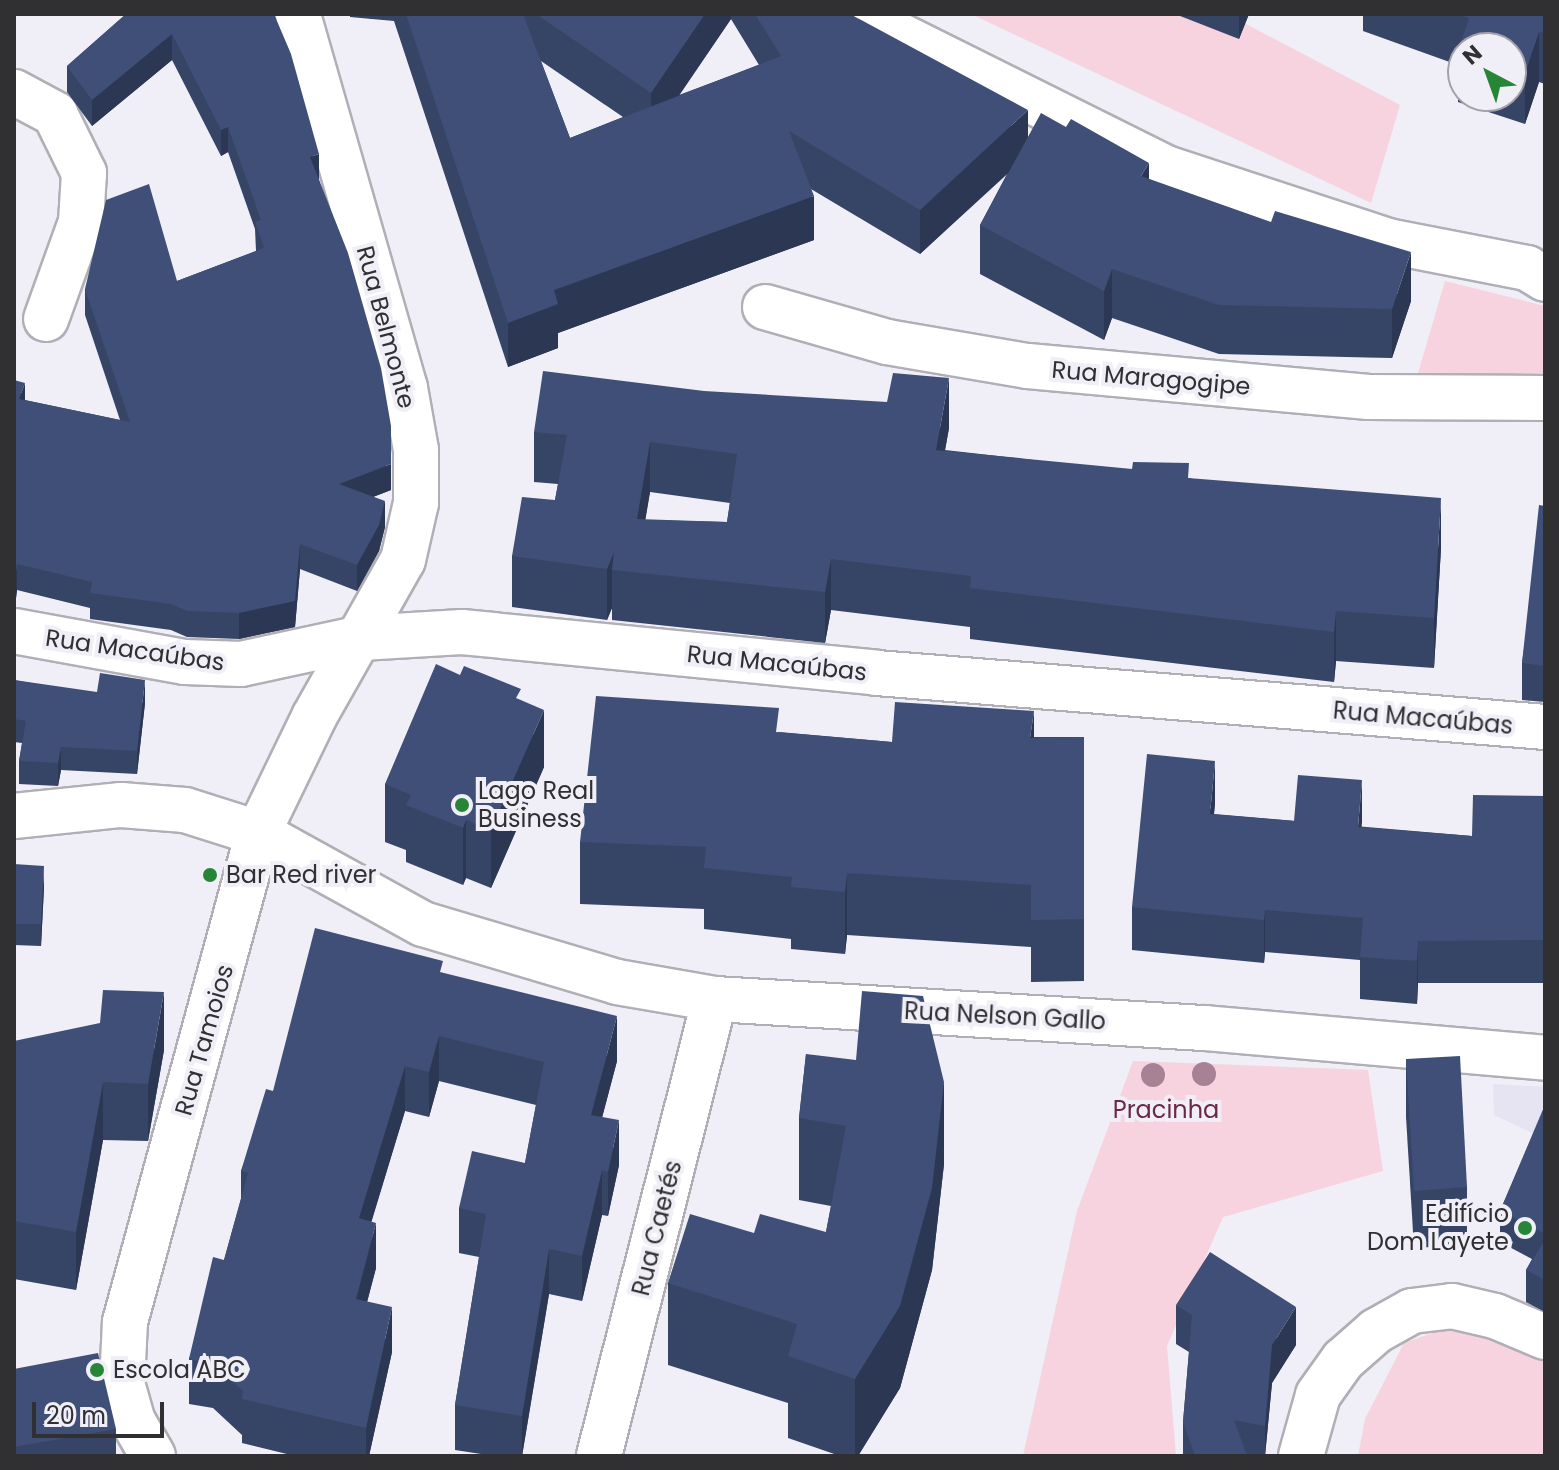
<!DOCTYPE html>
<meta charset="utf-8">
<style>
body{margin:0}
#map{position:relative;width:1559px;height:1470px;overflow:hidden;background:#f0eef6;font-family:Poppins,sans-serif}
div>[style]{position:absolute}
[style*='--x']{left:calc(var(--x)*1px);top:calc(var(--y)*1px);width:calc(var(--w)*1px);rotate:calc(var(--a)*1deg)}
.built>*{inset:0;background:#e6e3f2}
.green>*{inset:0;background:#f6d3de}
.roads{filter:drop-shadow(2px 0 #b0afb6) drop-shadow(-2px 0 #b0afb6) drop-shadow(0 2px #b0afb6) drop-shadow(0 -2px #b0afb6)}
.minor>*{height:44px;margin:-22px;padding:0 22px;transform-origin:22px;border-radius:22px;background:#fff}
.trees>*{width:24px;height:24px;margin:-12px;border-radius:50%;background:#a78295}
.wall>*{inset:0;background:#364466}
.shaded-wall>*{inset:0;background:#2c3753}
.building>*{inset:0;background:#3f4f77}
.dots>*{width:22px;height:22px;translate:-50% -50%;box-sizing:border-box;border:4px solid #f0eef6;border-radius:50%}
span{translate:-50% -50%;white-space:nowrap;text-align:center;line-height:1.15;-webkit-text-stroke:8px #f0eef6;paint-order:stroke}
.street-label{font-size:24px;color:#302f32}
.poi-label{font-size:24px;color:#302f32}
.left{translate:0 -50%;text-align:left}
.right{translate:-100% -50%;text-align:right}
.park-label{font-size:24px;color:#6b2945}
.frame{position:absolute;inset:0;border:16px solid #302f32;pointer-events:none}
.north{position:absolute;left:1447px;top:32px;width:80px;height:80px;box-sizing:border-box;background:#f0eef6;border:2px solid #a3a2a8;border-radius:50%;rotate:319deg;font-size:22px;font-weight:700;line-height:32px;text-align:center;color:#302f32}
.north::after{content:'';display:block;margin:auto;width:28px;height:36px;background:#278537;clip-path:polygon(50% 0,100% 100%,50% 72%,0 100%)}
.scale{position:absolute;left:32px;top:1402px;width:132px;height:36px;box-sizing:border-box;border:4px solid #302f32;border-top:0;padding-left:10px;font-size:24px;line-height:28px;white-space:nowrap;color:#302f32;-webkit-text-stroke:6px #f0eef6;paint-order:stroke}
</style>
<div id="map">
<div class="built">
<div style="clip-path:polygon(1493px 1084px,1545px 1087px,1545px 1139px,1494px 1115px)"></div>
</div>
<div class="green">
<div style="clip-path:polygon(971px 14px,1227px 14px,1400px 105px,1371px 203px)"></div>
<div style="clip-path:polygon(1445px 281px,1545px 306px,1545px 381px,1416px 380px)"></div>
<div style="clip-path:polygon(1133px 1061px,1368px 1070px,1383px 1171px,1223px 1217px,1167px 1346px,1176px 1456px,1023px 1456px,1077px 1211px)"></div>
<div style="clip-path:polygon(1455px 1325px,1490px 1329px,1545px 1358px,1545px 1456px,1358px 1456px,1365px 1419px,1404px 1343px)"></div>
</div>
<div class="roads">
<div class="minor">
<div style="--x:857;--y:14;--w:345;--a:26.5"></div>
<div style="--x:1166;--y:168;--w:234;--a:18.2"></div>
<div style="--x:1388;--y:241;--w:142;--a:11"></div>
<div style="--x:1527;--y:268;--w:21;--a:31"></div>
<div style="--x:14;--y:92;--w:47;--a:28.2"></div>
<div style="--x:55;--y:114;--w:66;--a:63.8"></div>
<div style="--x:84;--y:173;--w:49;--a:93.5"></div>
<div style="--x:81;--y:222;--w:103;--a:109.8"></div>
<div style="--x:765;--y:307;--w:127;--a:16"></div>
<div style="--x:887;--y:342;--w:143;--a:9.7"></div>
<div style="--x:1028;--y:366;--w:342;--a:5.2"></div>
<div style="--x:1369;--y:397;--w:176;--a:0.3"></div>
<div style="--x:14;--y:631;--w:174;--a:10.3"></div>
<div style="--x:185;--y:662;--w:56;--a:2"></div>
<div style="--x:241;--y:664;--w:123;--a:-12.2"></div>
<div style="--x:361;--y:638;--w:101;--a:-3.4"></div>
<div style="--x:462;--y:632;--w:417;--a:5.6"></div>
<div style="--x:877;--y:673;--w:670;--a:4.62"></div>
<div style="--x:14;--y:816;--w:108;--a:-5.9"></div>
<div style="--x:121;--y:805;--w:64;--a:4.5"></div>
<div style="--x:185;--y:810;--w:77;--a:17.5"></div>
<div style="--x:258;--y:833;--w:188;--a:28.9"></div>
<div style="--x:423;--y:924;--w:202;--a:16.6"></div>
<div style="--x:617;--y:982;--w:99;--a:9.8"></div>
<div style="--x:715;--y:999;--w:491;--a:3.4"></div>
<div style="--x:1205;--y:1028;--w:341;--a:5"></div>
<div style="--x:153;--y:1456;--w:39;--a:-120"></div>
<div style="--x:133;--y:1422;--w:41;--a:-105.8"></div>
<div style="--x:122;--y:1383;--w:61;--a:-87.2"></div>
<div style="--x:125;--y:1322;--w:507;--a:-74.78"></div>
<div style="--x:258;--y:833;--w:129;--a:-64.2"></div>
<div style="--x:314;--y:717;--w:180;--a:-60.5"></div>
<div style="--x:403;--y:560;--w:58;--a:-77.2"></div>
<div style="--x:416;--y:503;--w:53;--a:-90"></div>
<div style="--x:416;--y:450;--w:63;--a:-100.1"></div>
<div style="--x:405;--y:388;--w:389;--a:-106"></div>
<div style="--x:599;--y:1456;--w:471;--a:-75.8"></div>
<div style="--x:1301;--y:1456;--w:63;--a:-74.4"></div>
<div style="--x:1318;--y:1395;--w:43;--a:-54.5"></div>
<div style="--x:1343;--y:1360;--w:44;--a:-41.3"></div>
<div style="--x:1376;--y:1331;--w:41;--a:-29.1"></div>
<div style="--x:1412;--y:1311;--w:40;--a:-7.1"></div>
<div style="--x:1452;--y:1306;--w:44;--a:13.1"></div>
<div style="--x:1495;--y:1316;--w:54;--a:22.8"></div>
</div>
</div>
<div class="trees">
<div style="left:1204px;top:1074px"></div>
<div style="left:1153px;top:1075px"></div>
</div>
<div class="wall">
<div style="clip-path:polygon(126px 14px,274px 14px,319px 180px,391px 490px,373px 497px,385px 527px,379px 551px,357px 591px,300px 569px,295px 627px,239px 639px,187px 637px,171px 630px,90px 619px,90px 608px,17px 590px,16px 598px,14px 597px,14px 380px,25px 400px,120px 420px,85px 315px,85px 289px,177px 281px,256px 251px,255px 229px,228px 152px,221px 156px,172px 60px,92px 126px,67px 92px,67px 66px)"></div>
<div style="clip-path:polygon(evenodd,350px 14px,850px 14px,1028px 137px,1149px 179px,1411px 301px,1392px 358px,1219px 354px,1112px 318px,1104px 340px,980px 274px,980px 225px,1008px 172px,920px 254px,811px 189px,814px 240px,558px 333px,558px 348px,508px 367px,394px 21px,350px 17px,350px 14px,731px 19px,759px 65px,679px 95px,731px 19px,350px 14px,541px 61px,623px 117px,570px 138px,541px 61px)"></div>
<div style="clip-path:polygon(1175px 14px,1249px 14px,1239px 39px)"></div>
<div style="clip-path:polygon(evenodd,1363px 14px,1545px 14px,1545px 84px,1539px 82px,1525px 124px,1458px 102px,1458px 65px,1363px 31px,1363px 14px,1463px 48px,1511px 48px,1511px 96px,1463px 96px,1463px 48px)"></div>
<div style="clip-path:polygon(evenodd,949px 428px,945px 450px,1189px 478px,1441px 548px,1434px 668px,1336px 661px,1334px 682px,970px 639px,970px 627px,831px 610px,825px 643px,612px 620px,612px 608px,607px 620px,512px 607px,512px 556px,555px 500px,558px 484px,534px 482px,534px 432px,949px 428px,650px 492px,730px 503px,727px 522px,645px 520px,650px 492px)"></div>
<div style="clip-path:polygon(1545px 506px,1545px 702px,1522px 700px,1522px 663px)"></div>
<div style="clip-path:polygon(14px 680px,145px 703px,137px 774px,61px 770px,58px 786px,19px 784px,19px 761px,22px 743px,14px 742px)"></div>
<div style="clip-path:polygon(521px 700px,544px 767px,491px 888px,466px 878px,463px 885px,406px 862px,406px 850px,385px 842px,385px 784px)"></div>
<div style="clip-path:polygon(779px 732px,892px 742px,1034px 737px,1084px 737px,1084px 981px,1031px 982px,1031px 947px,847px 935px,845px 954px,791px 949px,791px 939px,704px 929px,704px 909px,580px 904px,580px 842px)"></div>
<div style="clip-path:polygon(1545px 796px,1545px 983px,1418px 983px,1417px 1004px,1360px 999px,1360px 960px,1265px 952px,1264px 963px,1132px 950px,1132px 907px,1215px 803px,1214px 814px,1472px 836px)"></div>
<div style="clip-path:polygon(14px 864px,44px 887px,41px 946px,14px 945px)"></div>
<div style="clip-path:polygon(443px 973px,617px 1061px,602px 1117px,619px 1165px,608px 1216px,602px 1215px,582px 1301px,549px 1294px,522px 1456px,494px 1456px,455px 1450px,455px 1405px,479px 1257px,459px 1253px,459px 1208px,525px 1163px,536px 1105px,439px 1081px,429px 1117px,405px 1111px,371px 1222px,376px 1268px,367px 1302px,392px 1352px,369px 1456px,295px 1456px,242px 1443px,242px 1435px,213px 1408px,189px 1404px,189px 1359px,224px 1260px,241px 1199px,241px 1171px,273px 1091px)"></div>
<div style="clip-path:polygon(14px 1041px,164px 1050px,148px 1141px,103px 1140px,76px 1290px,14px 1279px)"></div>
<div style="clip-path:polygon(806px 1054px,944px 1164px,932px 1270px,900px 1388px,858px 1456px,840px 1456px,788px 1438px,788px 1403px,668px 1365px,668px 1283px,754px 1233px,826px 1232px,831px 1206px,799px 1200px,799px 1118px)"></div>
<div style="clip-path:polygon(1406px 1059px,1467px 1187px,1467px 1245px,1414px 1248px,1406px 1117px)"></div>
<div style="clip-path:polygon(1545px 1107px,1545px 1312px,1526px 1302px,1526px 1270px,1532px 1259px,1500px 1242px,1500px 1211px)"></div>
<div style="clip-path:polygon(1176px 1305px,1296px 1345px,1272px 1383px,1265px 1456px,1183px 1456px,1183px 1422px,1189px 1352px,1176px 1344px)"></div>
<div style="clip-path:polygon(14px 1369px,116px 1429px,116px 1456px,14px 1456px)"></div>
</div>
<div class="shaded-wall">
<div style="clip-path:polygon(705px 14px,731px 14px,731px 19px,651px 137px,651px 93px)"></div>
<div style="clip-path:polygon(1239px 14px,1249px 14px,1239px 39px)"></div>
<div style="clip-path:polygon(1539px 32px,1539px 82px,1525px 124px,1525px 73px)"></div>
<div style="clip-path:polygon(172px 34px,172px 60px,92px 126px,92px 100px)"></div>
<div style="clip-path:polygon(1028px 110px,1028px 155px,920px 254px,920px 210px)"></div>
<div style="clip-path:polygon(228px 127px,228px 152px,221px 156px,221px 130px)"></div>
<div style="clip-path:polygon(319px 154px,319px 180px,310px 183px,310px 157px)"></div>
<div style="clip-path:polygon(1149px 163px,1149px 212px,1141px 176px)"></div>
<div style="clip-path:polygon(814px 196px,814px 240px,558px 333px,558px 348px,508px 367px,508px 323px,554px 290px)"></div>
<div style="clip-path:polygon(1411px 252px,1411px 301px,1392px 358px,1392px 309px)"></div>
<div style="clip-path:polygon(1112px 269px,1112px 318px,1104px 340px,1104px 291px)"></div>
<div style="clip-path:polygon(949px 378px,949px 428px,936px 500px,936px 450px)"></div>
<div style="clip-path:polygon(25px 383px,25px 409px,19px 399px)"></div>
<div style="clip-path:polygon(650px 442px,650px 492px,637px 570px,637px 519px)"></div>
<div style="clip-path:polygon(391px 464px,391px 490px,339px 510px,339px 484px)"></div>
<div style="clip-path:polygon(1441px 498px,1441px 548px,1434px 668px,1434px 618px)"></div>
<div style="clip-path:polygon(385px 501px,385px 527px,379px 551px,357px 591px,357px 565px)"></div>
<div style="clip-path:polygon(300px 544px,300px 569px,295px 627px,239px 639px,239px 613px)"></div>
<div style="clip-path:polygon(614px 552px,612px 570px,612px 608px,607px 620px,607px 569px)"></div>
<div style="clip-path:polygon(831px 559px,831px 610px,825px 643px,825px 592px)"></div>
<div style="clip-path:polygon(17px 564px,17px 590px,16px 598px,16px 572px)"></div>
<div style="clip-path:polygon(1336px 611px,1336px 661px,1334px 682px,1334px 632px)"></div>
<div style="clip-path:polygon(145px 680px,145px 703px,137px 774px,137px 751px)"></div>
<div style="clip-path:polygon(544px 710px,544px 767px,491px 888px,491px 830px)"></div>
<div style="clip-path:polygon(1034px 711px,1034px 773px,1030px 738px)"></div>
<div style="clip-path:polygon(61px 747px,61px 770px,58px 786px,58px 763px)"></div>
<div style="clip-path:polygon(1215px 761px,1215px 803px,1210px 856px,1210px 814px)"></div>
<div style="clip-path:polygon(1362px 780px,1362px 822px,1358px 870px,1358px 827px)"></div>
<div style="clip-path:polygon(466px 820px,466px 878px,463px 885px,463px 828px)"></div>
<div style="clip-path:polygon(44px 866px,44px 887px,41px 946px,41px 924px)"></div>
<div style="clip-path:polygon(847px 873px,847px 935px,845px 954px,845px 892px)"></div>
<div style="clip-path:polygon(1265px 910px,1265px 952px,1264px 963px,1264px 920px)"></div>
<div style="clip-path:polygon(1418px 941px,1418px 983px,1417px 1004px,1417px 961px)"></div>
<div style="clip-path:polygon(164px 992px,164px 1050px,148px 1141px,148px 1084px)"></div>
<div style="clip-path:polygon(617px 1016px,617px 1061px,591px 1160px,591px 1115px)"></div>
<div style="clip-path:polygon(439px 1036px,439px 1081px,429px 1117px,429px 1072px)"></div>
<div style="clip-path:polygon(405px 1066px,405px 1111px,359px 1263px,359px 1218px)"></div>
<div style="clip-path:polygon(103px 1082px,103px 1140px,76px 1290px,76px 1232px)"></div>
<div style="clip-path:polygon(944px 1082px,944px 1164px,932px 1270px,900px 1388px,858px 1456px,855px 1456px,855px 1379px)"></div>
<div style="clip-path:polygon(619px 1120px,619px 1165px,608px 1216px,608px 1172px)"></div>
<div style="clip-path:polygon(602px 1170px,602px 1215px,582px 1301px,582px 1256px)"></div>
<div style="clip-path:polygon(376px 1223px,376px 1268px,356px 1344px,356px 1299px)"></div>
<div style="clip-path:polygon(549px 1249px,549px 1294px,522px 1456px,522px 1416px)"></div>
<div style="clip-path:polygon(392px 1307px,392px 1352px,369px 1456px,366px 1456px,366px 1428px)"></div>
<div style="clip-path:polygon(1296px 1307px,1296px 1345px,1272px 1383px,1265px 1456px,1265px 1426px,1272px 1345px)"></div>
</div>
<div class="building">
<div style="clip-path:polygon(126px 14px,274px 14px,291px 54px,319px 154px,310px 157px,348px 253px,381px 368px,391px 426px,391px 464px,339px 484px,385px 501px,379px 525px,357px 565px,300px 544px,295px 601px,239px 613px,187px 611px,171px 604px,90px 593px,92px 582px,17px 564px,16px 572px,14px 572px,14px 380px,25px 383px,19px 399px,130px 422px,85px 289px,106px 200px,149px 184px,177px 281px,264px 248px,255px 222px,261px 220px,228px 127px,221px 130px,172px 34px,92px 100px,67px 66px)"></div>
<div style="clip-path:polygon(406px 14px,523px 14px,570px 138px,781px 56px,755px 14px,850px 14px,1028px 110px,920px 210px,789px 131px,814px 196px,554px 290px,558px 304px,508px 323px)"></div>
<div style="clip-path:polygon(536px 14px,705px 14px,651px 93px)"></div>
<div style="clip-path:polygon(1457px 14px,1545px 14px,1545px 33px,1539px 32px,1525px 73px,1511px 69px,1511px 48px,1463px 48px,1463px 53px,1458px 51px,1469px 18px)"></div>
<div style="clip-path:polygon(1041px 113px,1066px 127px,1071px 119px,1149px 163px,1141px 176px,1271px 222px,1275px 211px,1411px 252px,1392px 309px,1219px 305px,1112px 269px,1104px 291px,980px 225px)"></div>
<div style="clip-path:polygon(evenodd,543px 371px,704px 391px,887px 402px,893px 373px,949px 378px,936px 450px,1132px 469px,1133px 462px,1189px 463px,1188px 478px,1441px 498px,1434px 618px,1336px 611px,1334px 632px,970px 588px,971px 576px,831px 559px,825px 592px,612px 570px,614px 552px,607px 569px,512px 556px,522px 497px,555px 500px,567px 435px,534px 432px,543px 371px,650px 442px,737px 454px,727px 522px,637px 519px,650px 442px)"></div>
<div style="clip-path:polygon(1539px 505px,1545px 506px,1545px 666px,1522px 663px)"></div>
<div style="clip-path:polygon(436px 664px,460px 675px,464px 666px,521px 689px,516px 698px,544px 710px,491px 830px,466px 820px,463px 828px,406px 805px,411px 795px,385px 784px)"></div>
<div style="clip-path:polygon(100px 673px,145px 680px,137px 751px,61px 747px,58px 763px,19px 761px,26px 721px,14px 719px,14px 680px,97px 692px)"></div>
<div style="clip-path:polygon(596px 696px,779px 708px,776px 732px,892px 742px,895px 702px,1034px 711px,1030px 738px,1084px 737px,1084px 919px,1031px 920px,1031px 885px,847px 873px,845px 892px,791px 887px,792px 877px,704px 868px,706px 847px,580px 842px)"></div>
<div style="clip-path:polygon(1147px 754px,1215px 761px,1210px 814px,1294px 821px,1298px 775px,1362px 780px,1358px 827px,1472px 836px,1473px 795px,1545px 796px,1545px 940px,1418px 941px,1417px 961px,1360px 957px,1363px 918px,1265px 910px,1264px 920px,1132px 907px)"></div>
<div style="clip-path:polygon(14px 864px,44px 866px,41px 924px,14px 924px)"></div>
<div style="clip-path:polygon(315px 928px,443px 961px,440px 972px,617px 1016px,591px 1115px,619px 1120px,608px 1172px,602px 1170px,582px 1256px,549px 1249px,522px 1416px,455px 1405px,486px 1214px,459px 1208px,472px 1151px,525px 1163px,544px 1062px,439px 1036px,429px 1072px,405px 1066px,359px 1218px,376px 1223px,356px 1299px,392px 1307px,366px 1428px,242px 1399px,243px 1391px,213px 1364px,189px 1359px,213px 1257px,224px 1260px,248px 1173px,241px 1171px,266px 1089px,273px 1091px)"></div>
<div style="clip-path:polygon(103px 990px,164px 992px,148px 1084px,103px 1082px,76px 1232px,14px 1221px,14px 1041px,100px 1023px)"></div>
<div style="clip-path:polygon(862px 991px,923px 996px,944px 1082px,932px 1188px,900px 1306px,855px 1379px,788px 1356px,797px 1324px,668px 1283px,690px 1214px,754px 1233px,760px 1214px,826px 1232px,846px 1126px,799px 1118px,806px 1054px,856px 1060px)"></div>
<div style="clip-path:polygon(1460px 1056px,1467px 1187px,1414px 1191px,1406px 1059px)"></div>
<div style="clip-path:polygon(1544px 1107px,1545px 1107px,1545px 1234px,1500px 1211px)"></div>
<div style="clip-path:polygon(1545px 1240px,1545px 1280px,1526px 1270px)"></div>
<div style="clip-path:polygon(1210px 1252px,1296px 1307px,1272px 1345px,1265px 1426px,1234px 1420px,1247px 1456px,1195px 1456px,1183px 1422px,1192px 1315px,1176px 1305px)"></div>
<div style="clip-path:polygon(98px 1353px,116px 1429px,14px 1447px,14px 1369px)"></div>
</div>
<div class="dots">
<div style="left:462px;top:805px;background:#278537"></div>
<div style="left:210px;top:875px;background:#278537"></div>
<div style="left:1525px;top:1228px;background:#278537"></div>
<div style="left:97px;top:1370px;background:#278537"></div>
</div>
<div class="street-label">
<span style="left:386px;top:327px;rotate:75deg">Rua Belmonte</span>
<span style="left:1151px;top:378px;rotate:5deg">Rua Maragogipe</span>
<span style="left:135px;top:650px;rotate:8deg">Rua Macaúbas</span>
<span style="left:777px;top:663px;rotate:6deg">Rua Macaúbas</span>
<span style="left:1423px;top:718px;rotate:5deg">Rua Macaúbas</span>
<span style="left:1005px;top:1016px;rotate:3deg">Rua Nelson Gallo</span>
<span style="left:204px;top:1040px;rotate:-74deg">Rua Tamoios</span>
<span style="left:657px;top:1228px;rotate:-76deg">Rua Caetés</span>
</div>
<div class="poi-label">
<span class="left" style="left:478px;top:805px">Lago Real<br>Business</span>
<span class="left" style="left:226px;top:875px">Bar Red river</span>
<span class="right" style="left:1509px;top:1228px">Edifício<br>Dom Layete</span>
<span class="left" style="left:113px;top:1370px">Escola ABC</span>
</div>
<div class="park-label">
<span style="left:1166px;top:1110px">Pracinha</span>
</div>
<div class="frame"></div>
<div class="north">N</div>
<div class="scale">20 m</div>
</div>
